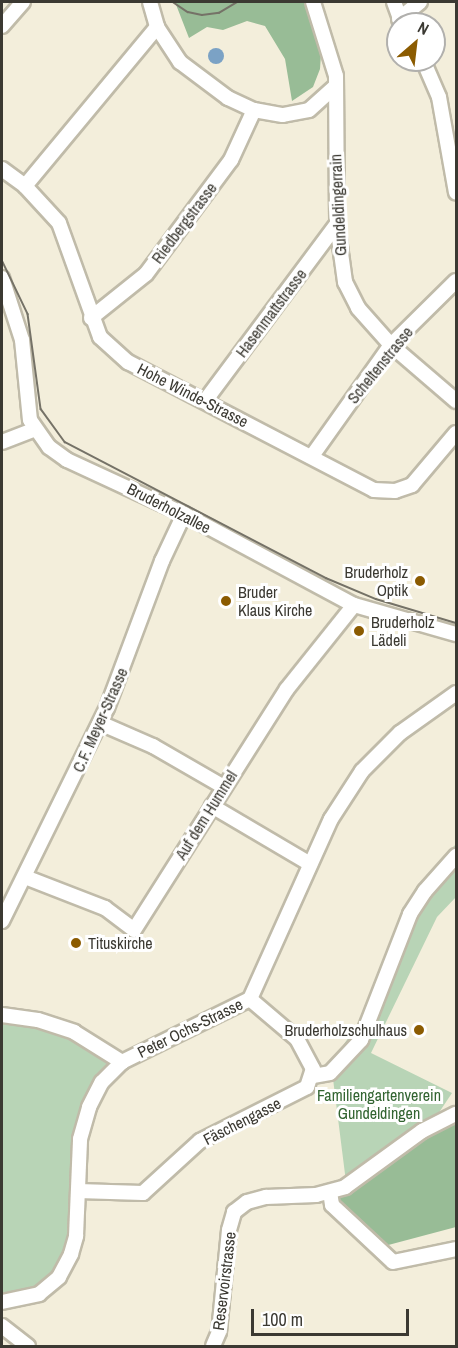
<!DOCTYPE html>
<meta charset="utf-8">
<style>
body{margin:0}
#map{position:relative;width:458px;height:1348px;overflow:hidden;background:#f3eedb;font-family:"Archivo Narrow",sans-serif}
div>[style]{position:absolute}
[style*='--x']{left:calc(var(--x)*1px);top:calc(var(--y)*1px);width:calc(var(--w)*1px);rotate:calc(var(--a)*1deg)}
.green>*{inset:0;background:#b8d4b6}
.forest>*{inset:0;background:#98bc96}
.water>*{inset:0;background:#7ba2c5}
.round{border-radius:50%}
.roads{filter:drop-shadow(2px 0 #c0bba9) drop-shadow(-2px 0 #c0bba9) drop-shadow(0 2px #c0bba9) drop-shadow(0 -2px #c0bba9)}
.minor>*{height:14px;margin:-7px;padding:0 7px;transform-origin:7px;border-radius:7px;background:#fff}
.tram>*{height:1.5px;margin:-0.75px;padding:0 0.75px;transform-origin:0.75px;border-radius:0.75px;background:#757267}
.dots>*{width:16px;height:16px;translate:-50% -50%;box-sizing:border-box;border:3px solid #fff;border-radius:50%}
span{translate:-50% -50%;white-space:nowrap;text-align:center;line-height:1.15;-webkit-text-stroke:6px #fff;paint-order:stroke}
.street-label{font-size:16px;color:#3b3932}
.poi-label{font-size:16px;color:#3b3932}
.right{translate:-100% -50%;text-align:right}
.left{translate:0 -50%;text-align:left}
.park-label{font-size:16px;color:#326431}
.frame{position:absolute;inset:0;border:3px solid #3b3932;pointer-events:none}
.north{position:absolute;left:386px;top:12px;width:60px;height:60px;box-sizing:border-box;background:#fff;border:2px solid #b1b0ad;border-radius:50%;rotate:28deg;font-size:16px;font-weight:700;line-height:24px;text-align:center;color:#3b3932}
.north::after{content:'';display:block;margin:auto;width:21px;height:27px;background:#8b5b01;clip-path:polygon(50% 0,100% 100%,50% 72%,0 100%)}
.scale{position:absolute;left:251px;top:1309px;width:158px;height:27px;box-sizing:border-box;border:3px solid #3b3932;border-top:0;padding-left:8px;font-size:18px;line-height:21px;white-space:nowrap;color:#3b3932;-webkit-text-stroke:4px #fff;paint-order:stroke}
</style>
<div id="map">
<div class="green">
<div style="clip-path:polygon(456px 844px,456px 897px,437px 917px,371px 1053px,452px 1093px,438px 1114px,346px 1182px,331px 1063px,362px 1018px,417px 886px)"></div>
<div style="clip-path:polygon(2px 1015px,103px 1048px,109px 1064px,89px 1107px,71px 1254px,39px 1294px,2px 1302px)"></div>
</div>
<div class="forest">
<div style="clip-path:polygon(175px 2px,313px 2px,323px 24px,320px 69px,313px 87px,292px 101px,285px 59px,265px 26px,247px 21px,223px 30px,207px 27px,189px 38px)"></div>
<div style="clip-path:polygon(456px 1112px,456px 1227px,377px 1248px,330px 1192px,438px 1114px)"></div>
</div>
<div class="water">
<div class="round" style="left:208px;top:48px;width:16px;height:16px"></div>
</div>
<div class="roads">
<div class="minor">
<div style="--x:150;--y:2;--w:26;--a:74"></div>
<div style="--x:157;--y:27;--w:42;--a:56.7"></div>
<div style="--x:180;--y:62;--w:60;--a:36.9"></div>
<div style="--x:228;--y:98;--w:29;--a:25"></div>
<div style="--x:254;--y:110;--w:29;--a:10"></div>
<div style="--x:283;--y:115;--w:26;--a:-11"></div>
<div style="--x:309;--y:110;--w:36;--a:-42"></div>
<div style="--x:313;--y:2;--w:77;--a:72.7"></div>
<div style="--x:336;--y:76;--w:148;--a:89.6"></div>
<div style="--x:337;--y:224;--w:59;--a:82.1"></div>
<div style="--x:345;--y:282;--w:29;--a:63"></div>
<div style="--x:358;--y:308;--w:50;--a:48.3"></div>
<div style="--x:391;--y:345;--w:86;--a:40.7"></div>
<div style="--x:394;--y:2;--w:23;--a:70"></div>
<div style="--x:399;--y:19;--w:27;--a:-39"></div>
<div style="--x:2;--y:26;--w:32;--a:-49"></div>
<div style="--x:423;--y:60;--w:40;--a:66.6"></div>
<div style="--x:439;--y:97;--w:97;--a:79.9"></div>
<div style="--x:2;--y:169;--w:29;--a:36"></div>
<div style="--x:25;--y:186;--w:50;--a:47.4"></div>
<div style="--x:59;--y:223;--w:121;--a:70.2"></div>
<div style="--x:100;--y:337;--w:38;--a:42"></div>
<div style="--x:128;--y:362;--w:277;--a:27.5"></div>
<div style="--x:374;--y:490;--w:21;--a:3"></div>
<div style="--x:395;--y:491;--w:18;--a:-19"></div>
<div style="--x:412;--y:485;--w:68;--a:-49.8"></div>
<div style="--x:25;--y:186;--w:207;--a:-50.3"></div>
<div style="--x:2;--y:278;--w:65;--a:72.1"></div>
<div style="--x:22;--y:340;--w:80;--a:84.3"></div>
<div style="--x:30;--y:420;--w:33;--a:55"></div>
<div style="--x:49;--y:447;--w:22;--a:36"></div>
<div style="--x:67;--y:460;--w:129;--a:24.8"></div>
<div style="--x:184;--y:514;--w:193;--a:28.2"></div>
<div style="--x:354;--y:605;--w:106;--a:15.9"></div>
<div style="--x:91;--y:318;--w:70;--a:-38.7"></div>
<div style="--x:146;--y:274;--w:142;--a:-53.3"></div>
<div style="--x:231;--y:160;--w:55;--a:-65.3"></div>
<div style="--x:205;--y:401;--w:221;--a:-53.3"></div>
<div style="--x:2;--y:442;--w:34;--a:-21"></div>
<div style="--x:312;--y:456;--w:136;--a:-54.6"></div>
<div style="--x:391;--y:345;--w:91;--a:-44.6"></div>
<div style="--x:100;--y:723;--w:58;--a:23.5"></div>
<div style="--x:153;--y:746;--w:82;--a:30"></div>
<div style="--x:212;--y:806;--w:114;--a:30.6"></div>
<div style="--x:25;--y:877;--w:86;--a:21.2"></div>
<div style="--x:105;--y:908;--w:36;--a:37"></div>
<div style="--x:134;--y:930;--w:285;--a:-57.6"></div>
<div style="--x:287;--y:689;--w:107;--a:-51.4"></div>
<div style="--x:2;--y:921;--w:237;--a:-63.8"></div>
<div style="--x:107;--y:708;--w:157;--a:-69.5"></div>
<div style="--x:162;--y:561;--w:52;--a:-64.9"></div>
<div style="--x:2;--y:1015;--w:36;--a:8"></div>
<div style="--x:38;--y:1020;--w:38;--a:18"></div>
<div style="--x:74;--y:1032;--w:57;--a:32"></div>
<div style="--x:313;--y:1076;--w:17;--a:-10"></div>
<div style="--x:330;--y:1073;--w:45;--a:-46.8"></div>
<div style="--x:361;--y:1040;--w:135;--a:-68.7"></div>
<div style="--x:410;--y:914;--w:27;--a:-57"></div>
<div style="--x:425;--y:891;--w:47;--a:-48.5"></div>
<div style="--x:78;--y:1191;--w:65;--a:1.8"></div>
<div style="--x:143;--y:1193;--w:77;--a:-42.4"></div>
<div style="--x:200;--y:1141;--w:120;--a:-26.8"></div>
<div style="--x:307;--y:1087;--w:19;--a:-72"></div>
<div style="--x:313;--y:1069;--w:34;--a:-118"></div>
<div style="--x:297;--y:1039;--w:62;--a:-139.6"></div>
<div style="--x:330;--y:1192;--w:13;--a:81"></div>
<div style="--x:332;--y:1205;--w:83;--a:43.1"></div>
<div style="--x:393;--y:1262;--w:64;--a:-11.7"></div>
<div style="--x:2;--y:1302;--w:38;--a:-12"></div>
<div style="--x:39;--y:1294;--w:26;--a:-40"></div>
<div style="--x:59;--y:1277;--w:26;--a:-62"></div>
<div style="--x:71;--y:1254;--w:19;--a:-74"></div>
<div style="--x:76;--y:1236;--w:97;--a:-87.6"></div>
<div style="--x:80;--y:1139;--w:33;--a:-74"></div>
<div style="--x:89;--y:1107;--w:28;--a:-63"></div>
<div style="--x:102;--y:1082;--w:28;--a:-45"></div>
<div style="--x:122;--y:1062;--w:143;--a:-26.2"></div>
<div style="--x:250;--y:999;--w:197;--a:-65.8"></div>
<div style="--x:331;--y:819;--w:57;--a:-57.1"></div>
<div style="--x:362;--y:771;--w:54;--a:-45"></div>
<div style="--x:400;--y:733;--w:69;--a:-35.5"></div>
<div style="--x:2;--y:1326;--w:33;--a:38"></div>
<div style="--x:213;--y:1346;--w:15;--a:-67"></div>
<div style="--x:219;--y:1332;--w:102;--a:-84.4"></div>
<div style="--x:229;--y:1230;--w:19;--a:-74"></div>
<div style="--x:234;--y:1212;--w:16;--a:-38"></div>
<div style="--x:247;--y:1202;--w:20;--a:-15"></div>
<div style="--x:266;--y:1197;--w:50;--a:-2.3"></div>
<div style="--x:316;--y:1195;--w:30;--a:-15"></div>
<div style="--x:345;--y:1187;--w:95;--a:-36"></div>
<div style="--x:422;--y:1131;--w:38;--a:-27"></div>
</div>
</div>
<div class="tram">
<div style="--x:173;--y:2;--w:18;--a:34"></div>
<div style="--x:188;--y:12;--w:14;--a:12"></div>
<div style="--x:202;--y:15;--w:17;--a:-7"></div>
<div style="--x:219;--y:13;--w:21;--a:-31"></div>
<div style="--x:2;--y:260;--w:60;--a:64.3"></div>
<div style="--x:28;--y:314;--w:96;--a:82.2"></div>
<div style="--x:41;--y:409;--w:41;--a:54"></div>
<div style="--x:65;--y:442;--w:294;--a:27.5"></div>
<div style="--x:326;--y:578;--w:54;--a:22.8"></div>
<div style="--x:376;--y:599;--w:84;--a:16.7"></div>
</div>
<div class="dots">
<div style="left:420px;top:581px;background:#8b5b01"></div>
<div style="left:226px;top:601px;background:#8b5b01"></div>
<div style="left:359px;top:631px;background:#8b5b01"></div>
<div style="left:76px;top:943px;background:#8b5b01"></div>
<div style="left:419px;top:1030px;background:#8b5b01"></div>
</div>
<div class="street-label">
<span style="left:338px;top:205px;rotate:-93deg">Gundeldingerrain</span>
<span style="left:184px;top:223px;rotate:-53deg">Riedbergstrasse</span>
<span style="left:271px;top:313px;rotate:-53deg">Hasenmattstrasse</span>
<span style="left:380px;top:365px;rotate:-51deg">Scheltenstrasse</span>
<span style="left:193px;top:395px;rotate:27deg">Hohe Winde-Strasse</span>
<span style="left:169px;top:508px;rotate:27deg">Bruderholzallee</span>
<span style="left:100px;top:720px;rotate:-66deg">C.F. Meyer-Strasse</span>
<span style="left:206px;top:815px;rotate:-58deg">Auf dem Hummel</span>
<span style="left:190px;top:1028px;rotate:-26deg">Peter Ochs-Strasse</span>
<span style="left:242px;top:1121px;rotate:-27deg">Fäschengasse</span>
<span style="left:224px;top:1281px;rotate:-83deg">Reservoirstrasse</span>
</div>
<div class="poi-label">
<span class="right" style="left:408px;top:581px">Bruderholz<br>Optik</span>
<span class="left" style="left:238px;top:601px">Bruder<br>Klaus Kirche</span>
<span class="left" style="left:371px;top:631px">Bruderholz<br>Lädeli</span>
<span class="left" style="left:88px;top:943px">Tituskirche</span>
<span class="right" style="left:407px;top:1030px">Bruderholzschulhaus</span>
</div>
<div class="park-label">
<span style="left:379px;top:1104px">Familiengartenverein<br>Gundeldingen</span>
</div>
<div class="frame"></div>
<div class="north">N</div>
<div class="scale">100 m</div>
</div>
